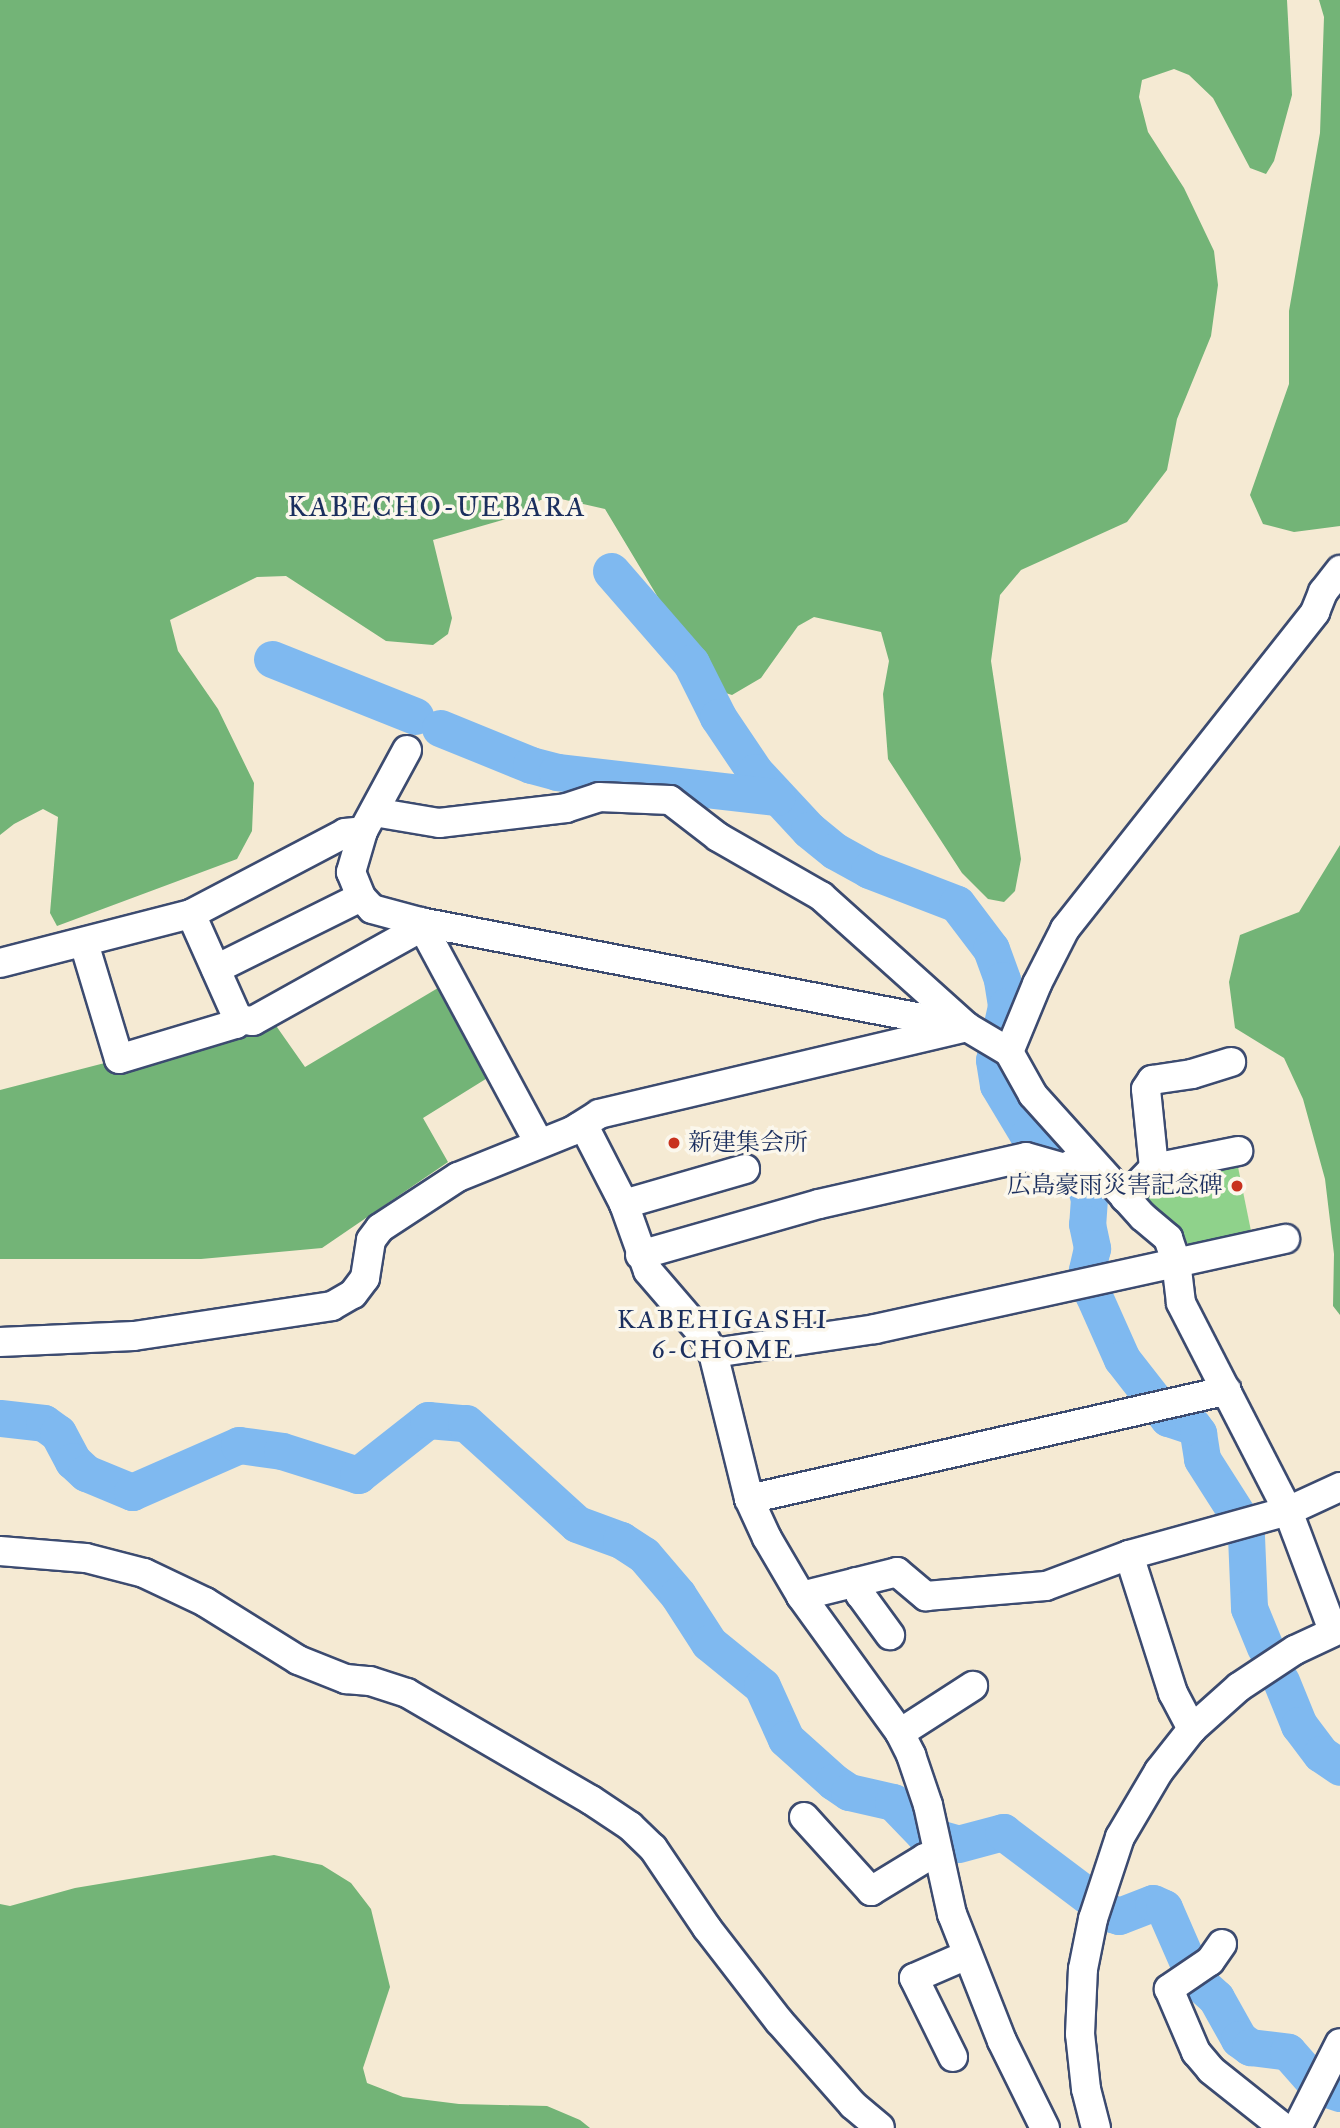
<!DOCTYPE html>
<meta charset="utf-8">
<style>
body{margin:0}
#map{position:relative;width:1340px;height:2128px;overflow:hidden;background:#f5ead3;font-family:"IM FELL Great Primer","Noto Serif JP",serif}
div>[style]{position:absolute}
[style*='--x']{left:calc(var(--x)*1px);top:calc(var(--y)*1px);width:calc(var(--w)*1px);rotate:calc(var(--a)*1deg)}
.green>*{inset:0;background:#8fd28b}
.forest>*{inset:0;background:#73b477}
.river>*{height:37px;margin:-18.5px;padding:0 18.5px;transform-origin:18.5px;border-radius:18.5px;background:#7fb9f0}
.roads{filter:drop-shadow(2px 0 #3c4b70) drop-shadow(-2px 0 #3c4b70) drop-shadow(0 2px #3c4b70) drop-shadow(0 -2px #3c4b70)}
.minor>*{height:28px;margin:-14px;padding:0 14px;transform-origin:14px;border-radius:14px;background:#fff}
.dots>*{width:19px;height:19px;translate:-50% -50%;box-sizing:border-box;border:4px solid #fbf7ec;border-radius:50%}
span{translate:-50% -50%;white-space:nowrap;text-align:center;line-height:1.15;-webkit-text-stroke:7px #fbf7ec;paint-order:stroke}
.poi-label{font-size:24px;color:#1b2f5e}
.left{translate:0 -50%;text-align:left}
.right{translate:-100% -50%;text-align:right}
.neighbourhood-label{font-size:26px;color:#1b2f5e;letter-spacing:2px}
.quarter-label{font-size:28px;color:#1b2f5e;letter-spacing:2px}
</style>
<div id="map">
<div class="green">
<div style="clip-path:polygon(1236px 1157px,1251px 1231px,1247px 1236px,1191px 1247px,1142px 1195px,1159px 1173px)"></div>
</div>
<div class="forest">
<div style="clip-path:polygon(0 0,1287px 0,1292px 95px,1274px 161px,1266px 174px,1250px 168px,1213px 98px,1189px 75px,1174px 69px,1142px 80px,1139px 97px,1148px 132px,1184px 188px,1214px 251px,1218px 285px,1211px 336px,1177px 419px,1167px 470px,1127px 522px,1021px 570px,1000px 595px,991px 661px,1021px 859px,1015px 891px,1004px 902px,988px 899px,962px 873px,888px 759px,883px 694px,889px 661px,881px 632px,814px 617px,798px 626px,761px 678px,732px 695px,713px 689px,605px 509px,548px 496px,506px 519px,433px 540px,452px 618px,448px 634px,433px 645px,386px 641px,286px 576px,257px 577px,170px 620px,178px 651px,218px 709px,254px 783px,252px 831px,237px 859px,57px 926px,50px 913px,58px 817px,43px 809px,14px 824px,0 835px)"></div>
<div style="clip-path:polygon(1319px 0,1340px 0,1340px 526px,1294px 532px,1263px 524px,1250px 495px,1289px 384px,1289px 311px,1320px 133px,1324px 17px)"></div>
<div style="clip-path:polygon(1340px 845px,1340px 1315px,1333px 1306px,1334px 1254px,1325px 1179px,1303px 1099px,1284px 1058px,1235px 1028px,1229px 982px,1240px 935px,1299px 912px)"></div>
<div style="clip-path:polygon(443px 985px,497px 1072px,423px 1118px,448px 1162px,322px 1248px,201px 1259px,0 1259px,0 1090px,272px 1020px,305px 1067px)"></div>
<div style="clip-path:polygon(274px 1855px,322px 1865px,351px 1883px,371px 1909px,390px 1987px,363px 2068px,367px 2083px,403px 2097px,459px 2104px,547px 2106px,580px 2120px,590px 2128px,0 2128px,0 1904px,10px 1906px,75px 1888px)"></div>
</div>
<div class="river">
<div style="--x:611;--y:571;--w:122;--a:49"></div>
<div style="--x:691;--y:663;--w:60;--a:63.4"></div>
<div style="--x:718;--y:717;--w:66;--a:56.1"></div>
<div style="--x:755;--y:772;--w:79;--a:47"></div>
<div style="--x:809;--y:830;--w:33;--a:39"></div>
<div style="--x:835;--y:851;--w:39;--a:29"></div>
<div style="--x:869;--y:870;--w:94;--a:21.1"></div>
<div style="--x:957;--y:904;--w:56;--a:52.9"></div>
<div style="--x:991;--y:949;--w:33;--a:70"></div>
<div style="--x:1002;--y:980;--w:26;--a:81"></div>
<div style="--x:1006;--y:1006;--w:55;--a:102.5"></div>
<div style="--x:994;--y:1060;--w:25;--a:81"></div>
<div style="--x:998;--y:1085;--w:58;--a:59"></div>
<div style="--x:1028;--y:1135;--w:45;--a:24.9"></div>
<div style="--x:1069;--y:1154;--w:24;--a:60"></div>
<div style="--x:1081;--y:1175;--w:24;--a:71"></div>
<div style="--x:1089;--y:1198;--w:26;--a:94"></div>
<div style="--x:1087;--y:1224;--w:25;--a:78"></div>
<div style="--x:1092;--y:1248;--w:23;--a:103"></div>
<div style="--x:1087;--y:1270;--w:25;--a:76"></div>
<div style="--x:1093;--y:1294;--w:71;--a:66"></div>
<div style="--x:1122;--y:1359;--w:75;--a:52.1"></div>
<div style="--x:1168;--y:1418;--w:26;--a:18"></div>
<div style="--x:1193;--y:1426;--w:9;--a:54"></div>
<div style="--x:1198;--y:1433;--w:26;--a:81"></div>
<div style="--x:1202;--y:1459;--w:69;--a:57.5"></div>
<div style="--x:1239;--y:1517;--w:20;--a:70"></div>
<div style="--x:1246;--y:1536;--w:72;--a:87.6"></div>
<div style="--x:1249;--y:1608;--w:42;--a:67.7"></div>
<div style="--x:272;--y:659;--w:154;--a:21.7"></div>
<div style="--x:440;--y:728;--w:98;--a:22.1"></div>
<div style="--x:531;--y:765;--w:27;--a:15"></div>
<div style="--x:557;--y:772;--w:221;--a:6.5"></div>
<div style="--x:0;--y:1418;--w:44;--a:6.5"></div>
<div style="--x:44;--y:1423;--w:17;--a:36"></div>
<div style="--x:58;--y:1433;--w:32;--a:62"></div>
<div style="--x:73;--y:1461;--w:18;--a:43"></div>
<div style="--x:86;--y:1473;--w:50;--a:22.4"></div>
<div style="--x:132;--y:1492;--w:117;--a:-23.7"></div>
<div style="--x:239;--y:1445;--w:43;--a:7.9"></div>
<div style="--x:282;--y:1451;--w:80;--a:17.5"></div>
<div style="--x:358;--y:1475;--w:89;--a:-38.2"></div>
<div style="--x:428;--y:1420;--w:38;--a:5"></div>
<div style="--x:466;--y:1423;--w:150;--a:42.3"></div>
<div style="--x:577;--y:1524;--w:47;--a:20"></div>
<div style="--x:621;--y:1540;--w:27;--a:33"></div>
<div style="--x:644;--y:1555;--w:52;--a:49.6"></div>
<div style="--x:678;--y:1595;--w:57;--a:57.1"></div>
<div style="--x:709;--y:1643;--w:68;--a:39.1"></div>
<div style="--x:762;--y:1686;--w:58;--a:65.6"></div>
<div style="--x:786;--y:1739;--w:64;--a:41.9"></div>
<div style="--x:834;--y:1782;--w:18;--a:34"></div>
<div style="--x:849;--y:1792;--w:45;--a:12.8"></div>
<div style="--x:893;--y:1802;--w:45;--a:45.9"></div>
<div style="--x:924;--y:1834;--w:35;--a:16"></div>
<div style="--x:958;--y:1844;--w:47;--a:-14.9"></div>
<div style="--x:1003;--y:1832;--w:136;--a:37"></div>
<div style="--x:1112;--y:1914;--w:7;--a:16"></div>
<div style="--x:1119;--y:1916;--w:36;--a:-21"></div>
<div style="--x:1153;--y:1903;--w:12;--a:24"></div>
<div style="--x:1164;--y:1908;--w:77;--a:66.4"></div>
<div style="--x:1195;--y:1979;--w:28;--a:42"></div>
<div style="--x:1216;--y:1998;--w:47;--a:60.7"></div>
<div style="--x:1239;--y:2039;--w:14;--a:36"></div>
<div style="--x:1250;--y:2047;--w:38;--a:7"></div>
<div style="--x:1288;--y:2052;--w:45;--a:48.6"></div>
<div style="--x:1318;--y:2086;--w:23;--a:18"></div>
<div style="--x:1281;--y:1681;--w:48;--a:67.8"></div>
<div style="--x:1299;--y:1725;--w:36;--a:53"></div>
<div style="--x:1321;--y:1754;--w:23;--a:34"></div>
</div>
<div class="roads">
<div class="minor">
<div style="--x:407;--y:750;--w:92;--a:118.5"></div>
<div style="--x:363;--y:831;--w:43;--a:106.3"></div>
<div style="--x:351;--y:872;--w:27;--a:68"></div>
<div style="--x:361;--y:897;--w:16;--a:47"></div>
<div style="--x:372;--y:909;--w:50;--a:15.2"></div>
<div style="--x:420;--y:922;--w:548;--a:10.84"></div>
<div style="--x:374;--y:812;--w:66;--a:9.6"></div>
<div style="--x:439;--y:823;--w:128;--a:-6.7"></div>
<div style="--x:566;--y:808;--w:35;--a:-18"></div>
<div style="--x:599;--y:797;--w:71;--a:2.4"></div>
<div style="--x:670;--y:800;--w:61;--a:37.6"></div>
<div style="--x:718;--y:837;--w:119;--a:29.8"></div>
<div style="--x:821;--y:896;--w:196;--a:41.9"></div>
<div style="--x:967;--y:1027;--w:49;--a:30.8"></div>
<div style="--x:1009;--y:1052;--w:49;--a:60.8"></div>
<div style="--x:1033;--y:1095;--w:164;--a:48"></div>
<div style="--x:1143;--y:1217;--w:33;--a:40"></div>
<div style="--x:1168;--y:1238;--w:24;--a:71"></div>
<div style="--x:1176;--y:1261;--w:42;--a:83.2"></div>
<div style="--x:1181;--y:1303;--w:234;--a:62.8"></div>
<div style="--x:1288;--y:1511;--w:128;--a:69.4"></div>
<div style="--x:420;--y:922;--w:251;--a:61.7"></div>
<div style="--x:84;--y:943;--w:121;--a:73.2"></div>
<div style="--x:119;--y:1059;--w:122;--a:-16.7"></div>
<div style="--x:236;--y:1024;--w:5;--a:-68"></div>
<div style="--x:238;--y:1019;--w:115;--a:-114.1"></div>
<div style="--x:0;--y:963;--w:197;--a:-14.4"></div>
<div style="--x:191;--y:914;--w:174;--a:-27.7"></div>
<div style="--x:345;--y:833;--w:18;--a:-6"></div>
<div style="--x:216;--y:969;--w:162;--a:-26.4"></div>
<div style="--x:238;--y:1019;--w:15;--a:8"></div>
<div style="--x:253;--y:1021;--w:185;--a:-29.1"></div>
<div style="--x:415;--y:931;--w:10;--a:-61"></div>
<div style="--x:1009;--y:1052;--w:74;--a:-67.6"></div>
<div style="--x:1037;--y:984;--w:62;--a:-63"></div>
<div style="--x:1065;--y:929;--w:404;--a:-51.7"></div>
<div style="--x:1315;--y:612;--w:22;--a:-68"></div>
<div style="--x:1323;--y:592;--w:28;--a:-52"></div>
<div style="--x:579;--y:1127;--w:8;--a:23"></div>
<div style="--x:586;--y:1130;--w:83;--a:62.8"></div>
<div style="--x:624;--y:1204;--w:71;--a:70.3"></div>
<div style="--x:648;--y:1271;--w:84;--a:49.3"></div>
<div style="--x:703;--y:1335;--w:21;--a:61"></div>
<div style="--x:713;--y:1353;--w:150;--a:76.1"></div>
<div style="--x:749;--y:1499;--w:43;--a:65.2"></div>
<div style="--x:767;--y:1538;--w:67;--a:59.6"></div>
<div style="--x:801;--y:1596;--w:169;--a:54.1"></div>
<div style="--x:900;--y:1733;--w:25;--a:63"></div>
<div style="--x:911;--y:1755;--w:53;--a:71.2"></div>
<div style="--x:928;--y:1805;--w:112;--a:77.6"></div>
<div style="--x:952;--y:1914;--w:136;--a:68.5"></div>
<div style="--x:1002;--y:2041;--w:97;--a:63.7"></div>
<div style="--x:1154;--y:1168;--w:79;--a:-95.8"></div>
<div style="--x:1146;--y:1089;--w:11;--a:-56"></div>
<div style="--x:1152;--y:1080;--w:40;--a:-8.5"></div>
<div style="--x:1192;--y:1074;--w:41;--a:-17.1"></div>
<div style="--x:1125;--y:1198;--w:42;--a:-46"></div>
<div style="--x:1154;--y:1168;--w:86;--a:-11.4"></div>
<div style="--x:624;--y:1204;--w:126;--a:-16.1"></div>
<div style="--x:640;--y:1255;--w:186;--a:-15.9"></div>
<div style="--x:819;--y:1204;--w:212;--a:-12.8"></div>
<div style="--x:1026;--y:1157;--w:41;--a:15.8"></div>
<div style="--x:1065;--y:1168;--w:25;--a:-32"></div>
<div style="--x:0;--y:1342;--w:134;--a:-2.6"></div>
<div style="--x:134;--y:1336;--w:200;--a:-8.6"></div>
<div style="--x:332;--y:1306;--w:24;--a:-30"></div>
<div style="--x:353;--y:1294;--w:20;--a:-53"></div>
<div style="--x:365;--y:1278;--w:38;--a:-81"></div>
<div style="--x:371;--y:1240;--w:15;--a:-53"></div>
<div style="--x:380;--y:1228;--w:93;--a:-33.2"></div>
<div style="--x:458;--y:1177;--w:123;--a:-22"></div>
<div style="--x:572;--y:1131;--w:32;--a:-32"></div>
<div style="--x:599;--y:1114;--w:378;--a:-13.3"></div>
<div style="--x:713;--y:1353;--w:164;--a:-8.4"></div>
<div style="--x:875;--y:1329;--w:420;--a:-12.4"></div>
<div style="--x:749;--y:1499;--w:490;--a:-12.8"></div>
<div style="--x:0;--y:1551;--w:86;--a:4.7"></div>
<div style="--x:86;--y:1558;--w:60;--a:14.5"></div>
<div style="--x:144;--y:1573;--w:68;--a:25.4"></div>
<div style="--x:205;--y:1602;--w:110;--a:31.9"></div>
<div style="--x:298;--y:1660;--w:52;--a:21.6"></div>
<div style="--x:346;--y:1679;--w:24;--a:5"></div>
<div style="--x:370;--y:1681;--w:39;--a:18"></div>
<div style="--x:407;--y:1693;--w:213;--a:30.2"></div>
<div style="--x:591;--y:1800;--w:47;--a:33.7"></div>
<div style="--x:630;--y:1826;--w:32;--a:44"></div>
<div style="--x:653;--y:1848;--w:97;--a:56"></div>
<div style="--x:707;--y:1928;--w:118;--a:52.3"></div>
<div style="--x:779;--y:2021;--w:112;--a:48.6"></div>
<div style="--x:853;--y:2105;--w:35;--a:40"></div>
<div style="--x:1129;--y:1555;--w:145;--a:72.3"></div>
<div style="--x:1173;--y:1693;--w:41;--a:62.2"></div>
<div style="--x:856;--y:1582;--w:13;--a:72"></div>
<div style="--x:860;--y:1594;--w:51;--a:53.8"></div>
<div style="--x:801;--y:1596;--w:99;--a:-14"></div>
<div style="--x:897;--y:1572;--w:38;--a:40"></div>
<div style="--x:926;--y:1596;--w:120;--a:-4.8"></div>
<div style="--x:1046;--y:1586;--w:89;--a:-20.5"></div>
<div style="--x:1129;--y:1555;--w:165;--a:-15.5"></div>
<div style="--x:1288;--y:1511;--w:57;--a:-24.8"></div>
<div style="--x:900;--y:1733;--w:87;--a:-32.8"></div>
<div style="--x:804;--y:1817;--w:100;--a:47.8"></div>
<div style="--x:871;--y:1891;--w:63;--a:-31.4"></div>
<div style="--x:925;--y:1858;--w:14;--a:-17"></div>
<div style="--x:1222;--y:1944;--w:21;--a:125"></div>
<div style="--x:1210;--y:1961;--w:50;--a:145.7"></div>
<div style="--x:1169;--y:1989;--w:69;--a:66.8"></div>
<div style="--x:1196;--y:2052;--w:23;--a:50"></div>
<div style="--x:1211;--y:2070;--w:93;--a:38.5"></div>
<div style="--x:953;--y:2057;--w:88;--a:-116.3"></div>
<div style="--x:914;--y:1978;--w:58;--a:-23.5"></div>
<div style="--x:1096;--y:2128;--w:40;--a:-104.4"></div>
<div style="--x:1086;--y:2089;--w:55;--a:-96.2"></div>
<div style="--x:1080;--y:2034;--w:65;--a:-87.4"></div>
<div style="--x:1083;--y:1969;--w:51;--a:-78.7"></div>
<div style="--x:1093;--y:1919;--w:86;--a:-71.8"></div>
<div style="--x:1120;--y:1837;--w:77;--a:-59.4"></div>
<div style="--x:1159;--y:1771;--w:53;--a:-51.8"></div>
<div style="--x:1192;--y:1729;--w:63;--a:-41.8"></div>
<div style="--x:1239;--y:1687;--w:67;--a:-33.5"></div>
<div style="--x:1295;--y:1650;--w:50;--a:-25"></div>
<div style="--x:1297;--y:2128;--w:95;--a:-63.2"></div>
</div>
</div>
<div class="dots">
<div style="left:674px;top:1143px;background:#c8321e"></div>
<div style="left:1237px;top:1186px;background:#c8321e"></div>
</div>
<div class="poi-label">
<span class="left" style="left:688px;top:1143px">新建集会所</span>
<span class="right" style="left:1223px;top:1186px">広島豪雨災害記念碑</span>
</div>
<div class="neighbourhood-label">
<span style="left:723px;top:1335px">KABEHIGASHI<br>6-CHOME</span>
</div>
<div class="quarter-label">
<span style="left:437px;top:507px">KABECHO-UEBARA</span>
</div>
</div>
